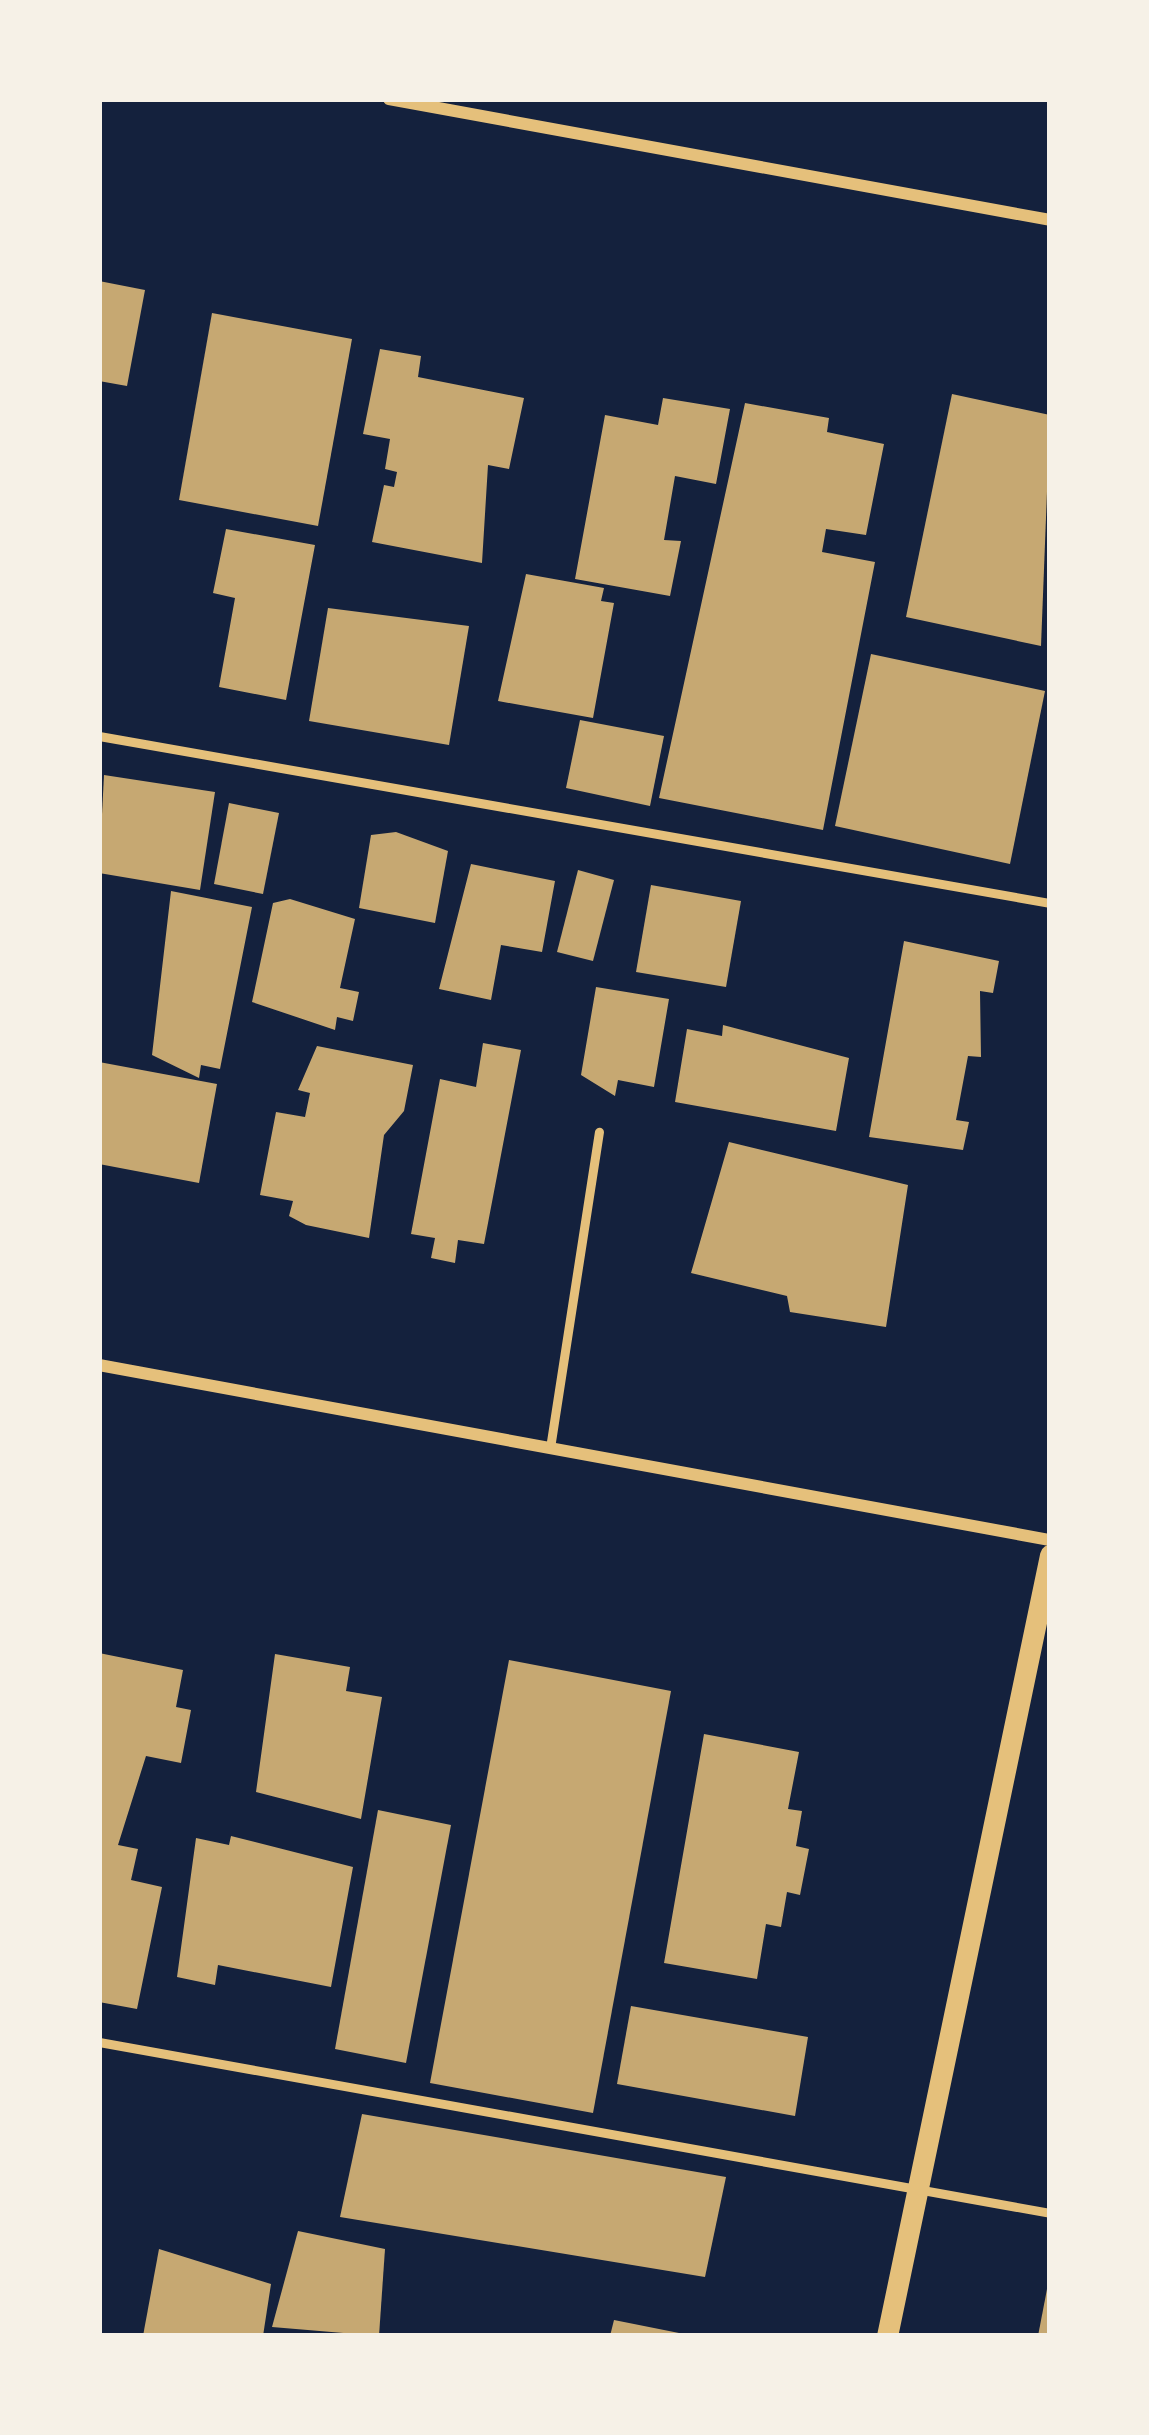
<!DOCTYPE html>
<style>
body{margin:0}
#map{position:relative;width:1149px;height:2435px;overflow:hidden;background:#14213d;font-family:Figtree,sans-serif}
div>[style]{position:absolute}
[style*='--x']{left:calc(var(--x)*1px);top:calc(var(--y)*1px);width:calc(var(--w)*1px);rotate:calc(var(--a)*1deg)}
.building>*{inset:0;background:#c6a872}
.service>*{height:9px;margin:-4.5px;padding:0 4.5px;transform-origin:4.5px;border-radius:4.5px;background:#e5c07b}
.minor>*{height:12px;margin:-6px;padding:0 6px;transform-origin:6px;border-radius:6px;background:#e5c07b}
.tertiary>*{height:21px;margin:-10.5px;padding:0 10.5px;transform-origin:10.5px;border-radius:10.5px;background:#e5c07b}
span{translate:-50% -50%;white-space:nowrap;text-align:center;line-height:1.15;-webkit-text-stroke:12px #f6f1e7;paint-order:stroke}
.frame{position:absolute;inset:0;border:102px solid #f6f1e7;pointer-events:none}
</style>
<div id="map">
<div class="building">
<div style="clip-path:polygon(99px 281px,145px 290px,127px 386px,99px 381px)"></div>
<div style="clip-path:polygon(212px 313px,352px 339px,318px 526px,179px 500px)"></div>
<div style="clip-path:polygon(380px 349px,421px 356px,418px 377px,524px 398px,509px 469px,488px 465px,482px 563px,372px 542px,384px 485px,394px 487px,397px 472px,385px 469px,390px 439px,363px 434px)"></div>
<div style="clip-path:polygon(952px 394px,1050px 415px,1041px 646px,906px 617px)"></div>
<div style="clip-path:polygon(663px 398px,730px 409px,716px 484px,675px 476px,664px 540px,681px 541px,670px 596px,575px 579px,605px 415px,658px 425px)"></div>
<div style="clip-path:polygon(745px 403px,829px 418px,827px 432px,884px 444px,866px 535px,826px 529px,822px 552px,875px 562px,823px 830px,659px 798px)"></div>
<div style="clip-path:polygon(226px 529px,315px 545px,286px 700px,219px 687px,235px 598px,213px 593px)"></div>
<div style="clip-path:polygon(526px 574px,604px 588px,601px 601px,614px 603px,593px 718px,498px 701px)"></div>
<div style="clip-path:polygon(328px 608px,469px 626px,449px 745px,309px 721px)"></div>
<div style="clip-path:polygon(871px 654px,1045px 691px,1010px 864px,835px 826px)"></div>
<div style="clip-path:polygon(580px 720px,664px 736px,650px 806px,566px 788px)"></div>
<div style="clip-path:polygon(104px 775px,215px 792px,200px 890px,99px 873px)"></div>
<div style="clip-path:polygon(229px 803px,279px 813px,263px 894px,214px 884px)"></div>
<div style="clip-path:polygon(396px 832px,448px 851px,435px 923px,359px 908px,371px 835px)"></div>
<div style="clip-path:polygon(471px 864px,555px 881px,542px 952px,501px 945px,491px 1000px,439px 989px)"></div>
<div style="clip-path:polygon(578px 870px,614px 880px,593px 961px,557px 952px)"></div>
<div style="clip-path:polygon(651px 885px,741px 901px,726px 987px,636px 972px)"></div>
<div style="clip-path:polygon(171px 891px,252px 907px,220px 1069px,201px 1065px,199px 1078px,152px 1055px)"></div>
<div style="clip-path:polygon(290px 899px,355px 919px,340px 988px,359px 992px,353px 1021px,337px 1017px,335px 1030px,252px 1002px,273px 903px)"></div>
<div style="clip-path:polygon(904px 941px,999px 961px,993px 993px,980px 991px,981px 1057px,968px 1056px,956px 1120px,969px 1122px,963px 1150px,869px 1137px)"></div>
<div style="clip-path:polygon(596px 987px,669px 999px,654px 1087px,618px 1080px,615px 1096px,581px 1075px)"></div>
<div style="clip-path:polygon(723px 1025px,849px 1058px,836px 1131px,675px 1102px,687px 1029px,722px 1036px)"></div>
<div style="clip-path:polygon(483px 1043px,521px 1050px,484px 1244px,458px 1240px,455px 1263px,431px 1258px,435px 1238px,411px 1234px,440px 1079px,476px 1087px)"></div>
<div style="clip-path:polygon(317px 1046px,413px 1065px,404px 1111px,384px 1135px,369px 1238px,306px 1225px,289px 1216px,293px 1201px,260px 1195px,276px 1112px,305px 1117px,310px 1093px,298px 1090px)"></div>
<div style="clip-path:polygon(99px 1062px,217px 1084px,199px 1183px,99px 1164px)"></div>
<div style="clip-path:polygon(729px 1142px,908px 1185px,886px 1327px,790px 1312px,787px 1296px,691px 1273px)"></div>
<div style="clip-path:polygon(99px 1653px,183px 1670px,176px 1707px,191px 1710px,181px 1763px,146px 1756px,118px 1845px,138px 1849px,131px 1880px,162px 1887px,137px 2009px,99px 2002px)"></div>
<div style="clip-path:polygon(275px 1654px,350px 1667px,346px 1691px,382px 1697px,361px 1819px,256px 1792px)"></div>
<div style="clip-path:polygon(509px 1660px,671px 1691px,593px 2113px,430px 2083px)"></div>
<div style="clip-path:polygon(704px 1734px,799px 1752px,788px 1809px,802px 1811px,796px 1846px,809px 1849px,800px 1895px,787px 1892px,781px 1927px,766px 1924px,757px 1979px,664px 1963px)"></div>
<div style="clip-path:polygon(378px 1810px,451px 1825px,406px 2063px,335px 2049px)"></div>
<div style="clip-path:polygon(231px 1836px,353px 1867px,331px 1987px,218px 1965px,215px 1985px,177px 1977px,196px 1838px,229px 1845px)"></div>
<div style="clip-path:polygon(631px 2006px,808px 2037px,795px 2116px,617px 2084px)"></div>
<div style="clip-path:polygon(362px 2114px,726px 2177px,705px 2277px,340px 2217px)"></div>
<div style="clip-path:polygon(298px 2231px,385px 2249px,379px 2336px,272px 2327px)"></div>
<div style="clip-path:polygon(159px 2249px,271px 2284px,263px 2336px,143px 2336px)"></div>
<div style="clip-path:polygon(1048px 2284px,1050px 2336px,1038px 2336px)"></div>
<div style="clip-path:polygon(614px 2320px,684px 2334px,683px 2336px,610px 2336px)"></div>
</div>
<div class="service">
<div style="--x:99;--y:736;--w:966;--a:9.96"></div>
<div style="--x:550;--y:1448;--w:320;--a:-81.2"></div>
<div style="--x:99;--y:2042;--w:966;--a:10.19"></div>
</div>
<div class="minor">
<div style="--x:389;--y:99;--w:672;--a:10.37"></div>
<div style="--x:99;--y:1365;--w:967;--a:10.43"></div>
</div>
<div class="tertiary">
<div style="--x:887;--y:2336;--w:798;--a:-78.21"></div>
</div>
<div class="frame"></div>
</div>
